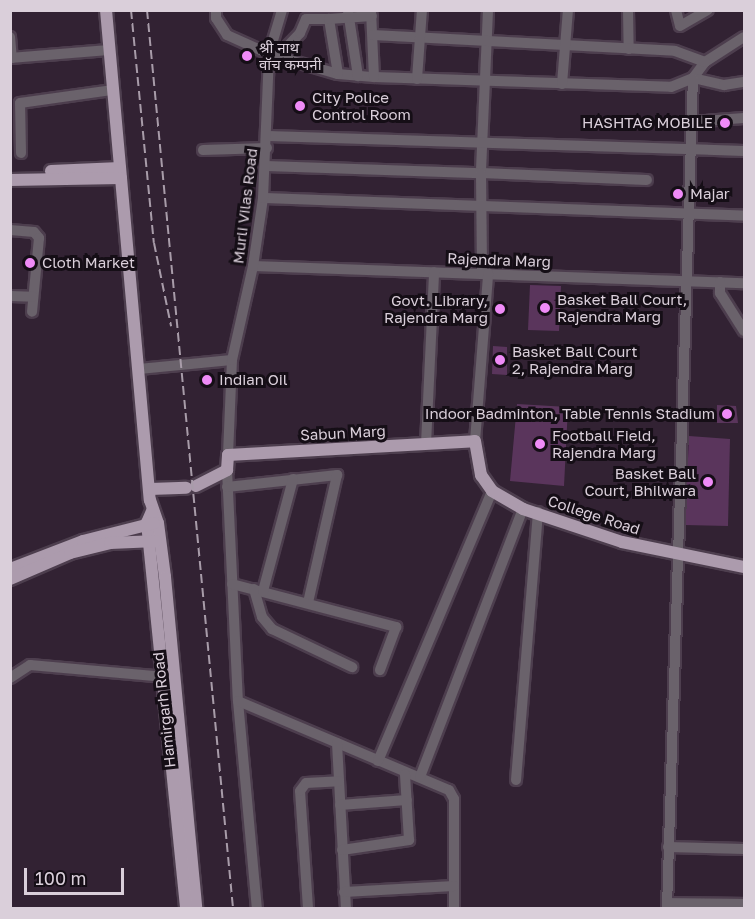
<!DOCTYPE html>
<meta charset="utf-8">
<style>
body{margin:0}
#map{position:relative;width:755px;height:919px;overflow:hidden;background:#322233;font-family:"Golos Text","Noto Sans Devanagari",sans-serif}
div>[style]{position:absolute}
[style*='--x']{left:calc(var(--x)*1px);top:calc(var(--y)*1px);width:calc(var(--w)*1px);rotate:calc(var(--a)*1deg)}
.green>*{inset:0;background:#5a355c}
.roads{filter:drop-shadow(2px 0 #4d3e4e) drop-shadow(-2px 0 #4d3e4e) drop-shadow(0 2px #4d3e4e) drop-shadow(0 -2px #4d3e4e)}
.minor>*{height:10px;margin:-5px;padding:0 5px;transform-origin:5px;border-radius:5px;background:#6a626b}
.major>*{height:12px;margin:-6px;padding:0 6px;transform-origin:6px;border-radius:6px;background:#ac9bad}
.rail>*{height:2px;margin-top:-1px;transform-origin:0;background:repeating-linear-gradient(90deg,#a89ca9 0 9px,transparent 0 13.5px)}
.dots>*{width:16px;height:16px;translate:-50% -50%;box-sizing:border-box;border:3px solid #150e16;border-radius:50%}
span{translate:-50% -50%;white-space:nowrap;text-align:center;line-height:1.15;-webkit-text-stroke:6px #150e16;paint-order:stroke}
.poi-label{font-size:15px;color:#dacfda}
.left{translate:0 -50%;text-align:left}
.right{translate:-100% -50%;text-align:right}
.street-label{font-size:15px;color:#dacfda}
.frame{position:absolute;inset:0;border:12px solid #dacfda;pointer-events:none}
.scale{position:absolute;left:24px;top:868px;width:100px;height:27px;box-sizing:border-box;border:3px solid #dacfda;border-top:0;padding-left:8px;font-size:18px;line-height:21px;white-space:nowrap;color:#dacfda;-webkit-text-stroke:4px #150e16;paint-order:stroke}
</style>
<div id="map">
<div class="green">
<div style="clip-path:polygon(530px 285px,561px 286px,559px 331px,528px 330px)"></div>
<div style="clip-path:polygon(493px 346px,507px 347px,507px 375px,492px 374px)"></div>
<div style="clip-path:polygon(517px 404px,568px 407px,564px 486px,510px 481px)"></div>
<div style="clip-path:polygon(717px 405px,736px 406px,738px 423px,717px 423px)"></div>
<div style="clip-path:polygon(689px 436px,730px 439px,728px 526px,685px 525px)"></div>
</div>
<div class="roads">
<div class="minor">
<div style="--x:216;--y:10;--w:8;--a:90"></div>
<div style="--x:216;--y:18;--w:20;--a:57"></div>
<div style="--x:227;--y:35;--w:46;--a:24.3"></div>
<div style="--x:269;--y:54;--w:72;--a:16.2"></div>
<div style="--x:338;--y:74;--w:36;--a:5"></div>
<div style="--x:374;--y:77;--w:297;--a:1.9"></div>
<div style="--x:671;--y:87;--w:24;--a:-22"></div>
<div style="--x:693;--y:78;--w:20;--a:-53"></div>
<div style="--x:705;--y:62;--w:46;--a:-32.7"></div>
<div style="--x:488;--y:10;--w:163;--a:92.5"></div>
<div style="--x:481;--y:173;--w:166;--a:2.4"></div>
<div style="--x:628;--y:10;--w:39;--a:89"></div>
<div style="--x:676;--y:10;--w:16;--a:76"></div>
<div style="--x:680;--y:26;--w:32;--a:-30"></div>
<div style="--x:348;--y:11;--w:66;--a:81.3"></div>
<div style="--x:371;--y:11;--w:66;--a:87.4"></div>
<div style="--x:373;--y:35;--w:302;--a:3"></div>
<div style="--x:675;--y:51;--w:32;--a:20"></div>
<div style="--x:10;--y:37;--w:21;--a:85"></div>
<div style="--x:277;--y:57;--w:33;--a:-46"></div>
<div style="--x:300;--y:33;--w:15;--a:-67"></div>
<div style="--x:306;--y:19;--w:23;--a:0"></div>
<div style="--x:10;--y:58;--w:99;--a:-4.6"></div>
<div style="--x:338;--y:74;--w:56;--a:-99.3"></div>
<div style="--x:329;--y:19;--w:43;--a:-4"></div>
<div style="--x:693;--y:78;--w:32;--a:13"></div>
<div style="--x:724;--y:85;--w:20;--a:-9"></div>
<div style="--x:417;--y:79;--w:69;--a:-85.9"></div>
<div style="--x:562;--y:84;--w:74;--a:-85.4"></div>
<div style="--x:691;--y:122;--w:53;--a:-4.3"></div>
<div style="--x:268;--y:136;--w:476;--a:1.8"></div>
<div style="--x:203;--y:150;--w:64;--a:-1.8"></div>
<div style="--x:21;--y:153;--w:50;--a:-91.1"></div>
<div style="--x:20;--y:103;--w:94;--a:-8"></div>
<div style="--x:266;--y:166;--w:215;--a:1.9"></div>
<div style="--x:481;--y:173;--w:101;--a:89.4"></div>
<div style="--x:263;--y:198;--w:481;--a:2.1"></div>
<div style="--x:10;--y:230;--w:24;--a:5"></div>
<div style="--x:34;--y:232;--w:8;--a:50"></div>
<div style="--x:39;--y:238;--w:74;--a:95.4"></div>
<div style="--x:253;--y:266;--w:491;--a:2"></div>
<div style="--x:720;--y:282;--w:11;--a:90"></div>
<div style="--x:720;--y:293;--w:45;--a:57.7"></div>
<div style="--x:10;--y:296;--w:23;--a:2"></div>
<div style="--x:139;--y:369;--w:93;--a:-5.5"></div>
<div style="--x:475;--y:441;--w:168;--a:-85.5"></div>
<div style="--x:426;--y:444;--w:172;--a:-87.3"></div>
<div style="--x:228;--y:455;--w:95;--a:-87.6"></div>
<div style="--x:232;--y:360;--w:96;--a:-77.4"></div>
<div style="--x:253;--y:266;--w:69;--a:-81.6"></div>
<div style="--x:263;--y:198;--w:144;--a:-87.6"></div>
<div style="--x:269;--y:54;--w:46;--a:-73.5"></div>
<div style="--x:227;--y:470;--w:231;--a:87.3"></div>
<div style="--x:238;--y:701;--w:208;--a:84.8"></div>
<div style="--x:227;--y:487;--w:111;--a:-6.2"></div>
<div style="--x:337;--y:475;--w:131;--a:102.8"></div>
<div style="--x:232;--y:584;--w:170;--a:14.7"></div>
<div style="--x:396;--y:627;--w:46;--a:110.4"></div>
<div style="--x:254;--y:589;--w:29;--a:74"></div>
<div style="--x:262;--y:617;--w:16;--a:50"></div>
<div style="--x:272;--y:629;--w:89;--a:25.4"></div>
<div style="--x:263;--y:591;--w:116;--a:-75"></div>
<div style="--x:10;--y:678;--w:24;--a:-33"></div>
<div style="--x:30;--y:665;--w:136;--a:5.1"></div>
<div style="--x:238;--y:701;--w:229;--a:22.9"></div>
<div style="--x:449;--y:790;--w:10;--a:61"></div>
<div style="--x:454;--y:799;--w:109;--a:90"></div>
<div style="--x:337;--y:743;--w:165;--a:86.9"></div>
<div style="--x:378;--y:761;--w:293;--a:-67.1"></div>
<div style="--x:420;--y:777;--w:287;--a:-69"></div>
<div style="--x:516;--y:780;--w:269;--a:-85.3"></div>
<div style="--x:340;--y:805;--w:67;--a:-4.3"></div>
<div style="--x:668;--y:847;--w:76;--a:1.5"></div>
<div style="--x:342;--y:850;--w:68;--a:-8.5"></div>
<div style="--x:409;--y:840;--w:66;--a:-93.5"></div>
<div style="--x:344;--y:892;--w:110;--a:-3.1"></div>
<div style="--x:667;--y:903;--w:77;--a:0.7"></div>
<div style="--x:308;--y:908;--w:117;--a:-93.9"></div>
<div style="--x:300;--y:791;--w:10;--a:-53"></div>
<div style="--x:306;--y:783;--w:33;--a:-3"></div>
<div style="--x:667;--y:908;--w:830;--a:-88.21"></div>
</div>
<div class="major">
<div style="--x:106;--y:10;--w:492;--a:84.9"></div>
<div style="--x:150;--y:500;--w:24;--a:71"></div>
<div style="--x:158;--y:523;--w:54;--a:82.6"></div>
<div style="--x:165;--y:577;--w:332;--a:84.6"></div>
<div style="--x:51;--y:171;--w:69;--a:-2.5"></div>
<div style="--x:10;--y:180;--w:111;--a:-1"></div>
<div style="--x:196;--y:486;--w:35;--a:-27"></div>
<div style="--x:227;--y:470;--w:15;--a:-86"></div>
<div style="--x:228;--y:455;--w:247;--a:-3.2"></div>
<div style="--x:475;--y:441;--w:35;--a:80"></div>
<div style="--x:481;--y:475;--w:19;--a:55"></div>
<div style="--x:492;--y:491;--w:36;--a:30"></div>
<div style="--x:523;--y:509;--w:104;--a:18.4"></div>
<div style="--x:622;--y:542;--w:125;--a:11.6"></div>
<div style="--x:150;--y:489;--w:36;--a:-2"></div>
<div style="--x:152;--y:511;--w:13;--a:113"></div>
<div style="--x:147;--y:523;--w:387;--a:84.2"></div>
<div style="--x:10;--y:569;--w:78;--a:-21"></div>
<div style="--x:83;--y:541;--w:73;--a:-14.2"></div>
<div style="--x:10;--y:579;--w:65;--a:-23.4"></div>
<div style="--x:70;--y:553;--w:41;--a:-14"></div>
<div style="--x:110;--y:543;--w:46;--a:-2.5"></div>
</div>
</div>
<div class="rail">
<div style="--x:131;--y:10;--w:234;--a:84.4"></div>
<div style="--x:154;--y:243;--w:85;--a:78.4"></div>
<div style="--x:147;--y:10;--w:902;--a:84.53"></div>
</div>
<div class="dots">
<div style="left:247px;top:56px;background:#ef8bf7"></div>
<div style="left:300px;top:106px;background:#ef8bf7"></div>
<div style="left:725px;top:123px;background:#ef8bf7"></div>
<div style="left:678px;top:194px;background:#ef8bf7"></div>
<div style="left:30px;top:263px;background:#ef8bf7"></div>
<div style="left:545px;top:308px;background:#ef8bf7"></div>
<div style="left:500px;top:309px;background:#ef8bf7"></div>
<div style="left:500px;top:360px;background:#ef8bf7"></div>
<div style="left:207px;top:380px;background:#ef8bf7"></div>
<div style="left:727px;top:414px;background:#ef8bf7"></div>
<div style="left:540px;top:444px;background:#ef8bf7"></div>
<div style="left:708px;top:482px;background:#ef8bf7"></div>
</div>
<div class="poi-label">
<span class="left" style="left:259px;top:56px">श्री नाथ<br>वॉच कम्पनी</span>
<span class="left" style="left:312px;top:106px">City Police<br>Control Room</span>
<span class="right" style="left:713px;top:123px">HASHTAG MOBILE</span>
<span class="left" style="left:690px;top:194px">Majar</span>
<span class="left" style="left:42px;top:263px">Cloth Market</span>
<span class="left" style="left:557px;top:308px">Basket Ball Court,<br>Rajendra Marg</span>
<span class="right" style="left:488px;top:309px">Govt. Library,<br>Rajendra Marg</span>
<span class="left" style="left:512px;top:360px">Basket Ball Court<br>2, Rajendra Marg</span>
<span class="left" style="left:219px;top:380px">Indian Oil</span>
<span class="right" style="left:715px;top:414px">Indoor Badminton, Table Tennis Stadium</span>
<span class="left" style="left:552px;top:444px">Football Field,<br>Rajendra Marg</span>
<span class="right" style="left:696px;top:482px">Basket Ball<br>Court, Bhilwara</span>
</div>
<div class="street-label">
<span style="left:245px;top:206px;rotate:-83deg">Murli Vilas Road</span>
<span style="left:499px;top:260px;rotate:2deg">Rajendra Marg</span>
<span style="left:343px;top:433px;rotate:-3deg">Sabun Marg</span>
<span style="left:594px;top:515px;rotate:18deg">College Road</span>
<span style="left:164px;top:710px;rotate:-96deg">Hamirgarh Road</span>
</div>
<div class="frame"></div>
<div class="scale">100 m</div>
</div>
